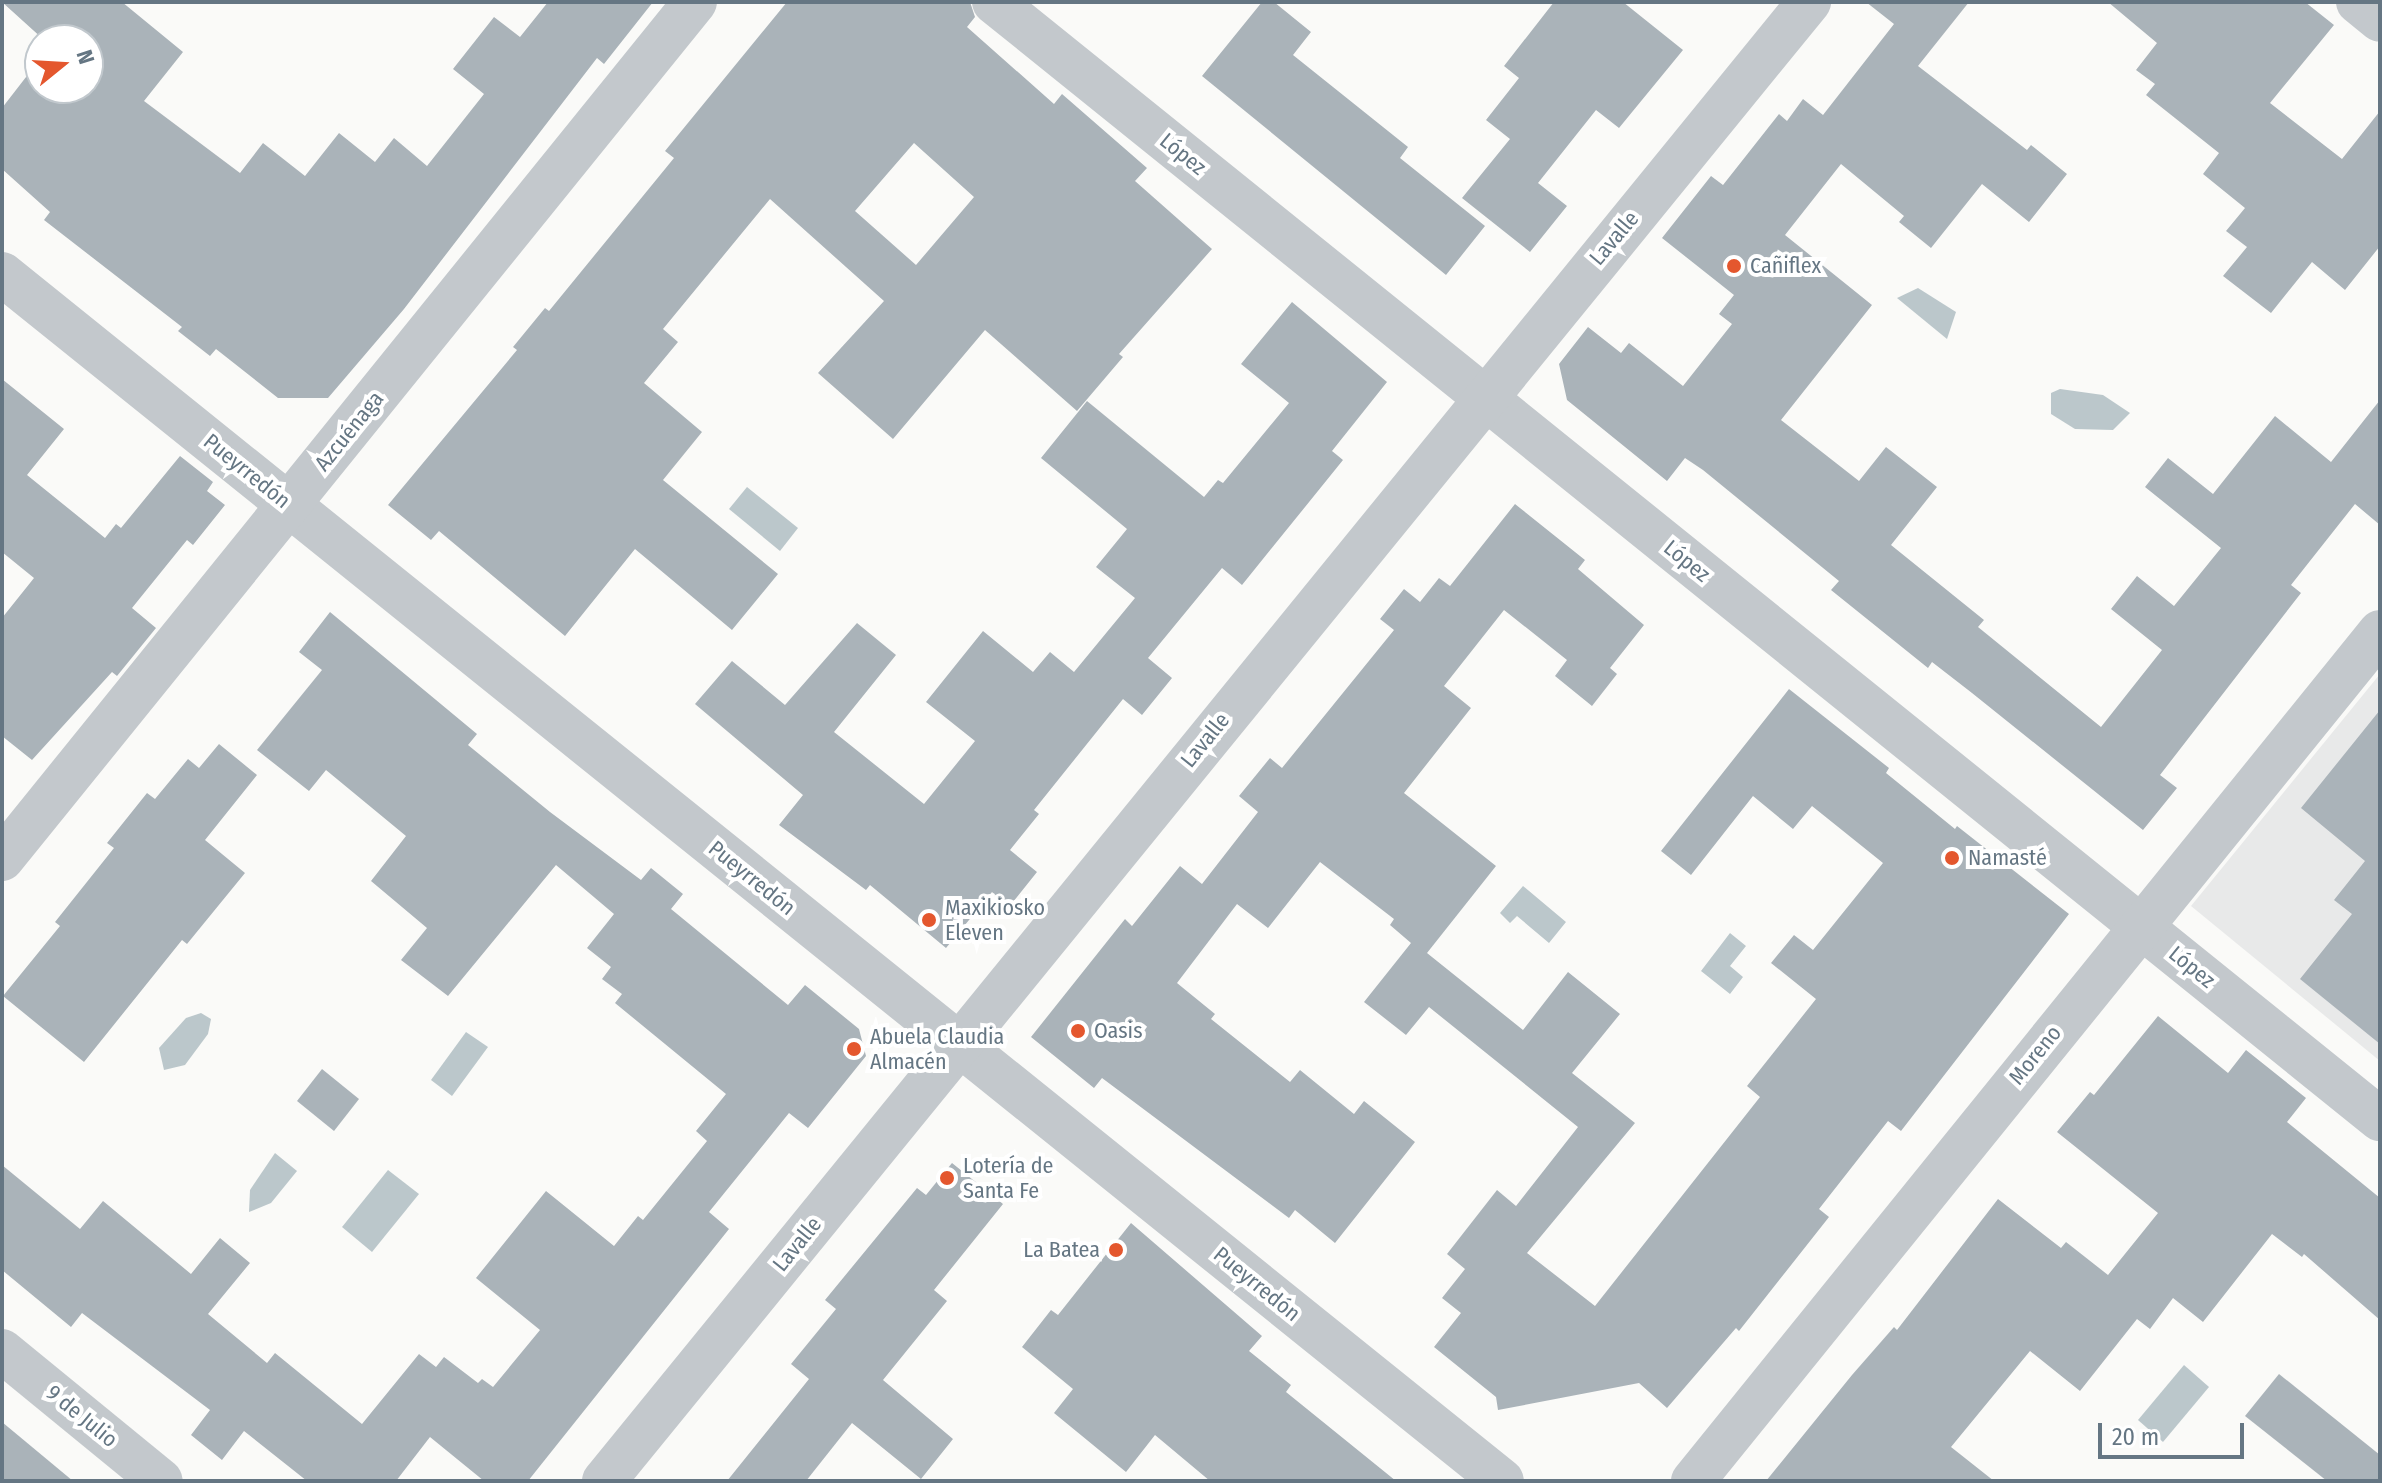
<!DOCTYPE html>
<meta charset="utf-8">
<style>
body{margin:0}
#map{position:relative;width:2382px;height:1483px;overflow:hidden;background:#fafaf8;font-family:"Fira Sans Condensed",sans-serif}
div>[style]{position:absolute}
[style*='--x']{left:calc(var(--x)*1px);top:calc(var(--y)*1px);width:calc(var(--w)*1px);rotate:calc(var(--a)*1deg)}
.built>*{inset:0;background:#e8e9e9}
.water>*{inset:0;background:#bbc7cb}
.building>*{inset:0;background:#aab3b9}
.minor>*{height:44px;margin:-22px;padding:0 22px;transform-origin:22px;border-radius:22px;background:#c3c8cc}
.dots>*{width:22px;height:22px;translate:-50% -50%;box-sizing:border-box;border:4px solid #fff;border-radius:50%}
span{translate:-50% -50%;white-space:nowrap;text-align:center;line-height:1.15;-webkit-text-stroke:8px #fff;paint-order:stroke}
.street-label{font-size:22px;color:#657683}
.poi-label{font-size:22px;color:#657683}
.left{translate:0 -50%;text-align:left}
.right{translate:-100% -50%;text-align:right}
.frame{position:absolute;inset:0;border:4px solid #657683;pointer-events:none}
.north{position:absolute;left:24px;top:24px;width:80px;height:80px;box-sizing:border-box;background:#fff;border:2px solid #c1c8cd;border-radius:50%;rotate:72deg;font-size:22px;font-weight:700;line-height:32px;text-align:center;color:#657683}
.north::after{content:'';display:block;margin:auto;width:28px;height:36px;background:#e4572e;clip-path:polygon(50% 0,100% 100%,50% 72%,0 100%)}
.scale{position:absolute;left:2098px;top:1423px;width:146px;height:36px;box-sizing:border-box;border:4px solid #657683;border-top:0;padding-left:10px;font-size:24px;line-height:28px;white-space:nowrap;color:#657683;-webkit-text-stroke:6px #fff;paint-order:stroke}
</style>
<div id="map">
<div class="built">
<div style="clip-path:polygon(2380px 674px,2380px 1061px,2191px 906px)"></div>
</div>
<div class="water">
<div style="clip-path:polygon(1918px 288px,1956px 312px,1947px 339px,1897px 298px)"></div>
<div style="clip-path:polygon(2060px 389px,2103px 395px,2130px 413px,2113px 430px,2075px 429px,2051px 414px,2051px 393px)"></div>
<div style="clip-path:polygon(747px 487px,798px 528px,780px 551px,729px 509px)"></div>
<div style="clip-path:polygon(1523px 886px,1566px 922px,1549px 943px,1517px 916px,1510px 923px,1500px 913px)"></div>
<div style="clip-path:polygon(1730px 933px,1746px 946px,1730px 966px,1743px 977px,1730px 994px,1701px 971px)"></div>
<div style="clip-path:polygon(201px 1013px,211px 1019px,208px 1034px,185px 1065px,164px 1070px,159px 1048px,186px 1018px)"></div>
<div style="clip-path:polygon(466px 1032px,488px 1047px,452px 1096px,431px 1080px)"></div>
<div style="clip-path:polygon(275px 1153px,297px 1171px,271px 1203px,249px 1212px,250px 1190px)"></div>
<div style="clip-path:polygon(388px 1170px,419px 1194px,372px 1252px,342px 1227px)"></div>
<div style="clip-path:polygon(2184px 1365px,2209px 1387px,2163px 1442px,2138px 1420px)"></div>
</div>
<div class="building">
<div style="clip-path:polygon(2px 2px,122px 2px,183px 52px,144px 101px,240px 173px,263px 143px,305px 176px,339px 133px,375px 162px,394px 138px,427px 166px,484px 94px,453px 69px,494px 17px,520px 37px,548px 2px,653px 2px,604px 64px,597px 58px,404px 309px,328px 398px,278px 398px,216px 349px,210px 356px,178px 331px,182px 327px,44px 220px,50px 212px,2px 169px,2px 108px,40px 59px,40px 88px,88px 88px,88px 40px,44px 40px)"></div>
<div style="clip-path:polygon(evenodd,787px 2px,970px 2px,975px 17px,967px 27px,1054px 104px,1062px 94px,1147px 168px,1135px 181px,1212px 249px,1119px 354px,1123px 357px,1077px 411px,985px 330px,893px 439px,818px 373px,884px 301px,770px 199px,663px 329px,678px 342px,644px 383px,702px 432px,663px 480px,778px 574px,732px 630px,635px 549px,565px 636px,439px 531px,431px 540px,388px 505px,517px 350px,513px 347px,545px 308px,549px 311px,674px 158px,665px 151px,787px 2px,914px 143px,974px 197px,916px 265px,855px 211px,914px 143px)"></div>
<div style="clip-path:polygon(1262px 2px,1274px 2px,1311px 32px,1293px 55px,1408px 147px,1400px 158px,1485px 226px,1446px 275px,1202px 76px)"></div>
<div style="clip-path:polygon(1554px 2px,1623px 2px,1683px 50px,1619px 128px,1596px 110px,1538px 183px,1567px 206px,1530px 252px,1462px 198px,1510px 139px,1486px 120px,1519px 78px,1504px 66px)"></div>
<div style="clip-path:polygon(1866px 2px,1969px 2px,1918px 66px,2027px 150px,2031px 145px,2067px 174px,2029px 222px,1982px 184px,1931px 248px,1899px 222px,1904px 216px,1841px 164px,1785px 235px,1872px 305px,1781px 420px,1859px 481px,1886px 447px,1937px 487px,1891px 545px,1984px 620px,1978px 627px,2101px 727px,2162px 650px,2111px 609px,2137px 576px,2174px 606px,2221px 548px,2145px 487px,2168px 458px,2213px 494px,2275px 416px,2331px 462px,2380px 400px,2380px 525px,2355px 504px,2291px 585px,2301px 593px,2160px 775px,2177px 788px,2143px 830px,1972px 693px,1932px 662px,1928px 668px,1831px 590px,1839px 581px,1703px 470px,1685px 458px,1667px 481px,1567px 400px,1559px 364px,1588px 327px,1621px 353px,1629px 343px,1683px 386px,1732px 324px,1719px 314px,1734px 295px,1662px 238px,1711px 176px,1723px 185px,1779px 114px,1787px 121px,1803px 99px,1823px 115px,1894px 24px)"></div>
<div style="clip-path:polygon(2108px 2px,2305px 2px,2334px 25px,2270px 103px,2342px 159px,2380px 111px,2380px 246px,2345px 290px,2312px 262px,2271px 313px,2223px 276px,2247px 247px,2226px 231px,2245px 208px,2203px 174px,2219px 153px,2146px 95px,2155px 84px,2136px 70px,2157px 43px)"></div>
<div style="clip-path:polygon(1292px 302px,1387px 382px,1332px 451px,1343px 460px,1242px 585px,1222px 568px,1148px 658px,1172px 678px,1142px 715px,1123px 699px,1034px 810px,1039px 814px,1010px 850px,1037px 872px,1009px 907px,992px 892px,946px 948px,870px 885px,866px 890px,779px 825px,803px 795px,695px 704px,732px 661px,785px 705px,857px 623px,896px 655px,834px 732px,924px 804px,975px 741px,926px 702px,983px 631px,1033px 672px,1050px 652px,1074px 672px,1135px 598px,1096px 567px,1127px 529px,1041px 458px,1087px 401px,1204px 497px,1218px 480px,1223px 483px,1289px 403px,1241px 364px)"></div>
<div style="clip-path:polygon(2px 379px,64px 429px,27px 475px,105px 538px,116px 524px,121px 528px,180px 456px,213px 482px,207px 491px,225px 505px,193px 545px,187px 540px,132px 608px,156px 628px,117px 676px,112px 672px,32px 760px,2px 736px,2px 618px,34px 578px,2px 552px)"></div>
<div style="clip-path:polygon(1515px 504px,1585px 560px,1578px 569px,1644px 625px,1610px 668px,1617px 674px,1592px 706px,1555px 676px,1567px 660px,1504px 610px,1444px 686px,1471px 708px,1404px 793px,1496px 866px,1427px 953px,1523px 1030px,1568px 972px,1620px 1014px,1572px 1073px,1635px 1123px,1527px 1253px,1595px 1306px,1760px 1097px,1747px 1086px,1816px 999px,1771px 963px,1794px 935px,1813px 950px,1883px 863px,1812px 806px,1793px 829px,1753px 796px,1691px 875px,1661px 851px,1789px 689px,1889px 768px,1886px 773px,1955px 829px,1957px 826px,2069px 914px,1901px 1131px,1888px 1121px,1819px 1209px,1829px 1217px,1739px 1331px,1736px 1328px,1667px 1408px,1639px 1383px,1498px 1410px,1496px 1397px,1434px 1347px,1461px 1313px,1442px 1298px,1465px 1269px,1447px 1254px,1497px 1190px,1516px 1206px,1578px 1127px,1429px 1007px,1406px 1035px,1364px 1002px,1411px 943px,1390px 925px,1394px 919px,1320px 862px,1268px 928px,1237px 904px,1177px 983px,1215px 1014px,1211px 1019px,1290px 1082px,1300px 1070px,1354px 1114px,1364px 1101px,1415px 1142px,1335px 1243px,1295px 1210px,1289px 1218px,1102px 1078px,1094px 1088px,1031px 1037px,1125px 919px,1132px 926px,1180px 866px,1202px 884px,1258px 812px,1239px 796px,1270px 758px,1282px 768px,1394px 630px,1380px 619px,1404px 589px,1420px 602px,1439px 578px,1450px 586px)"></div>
<div style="clip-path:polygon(330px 612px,477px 734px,468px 745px,550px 812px,641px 880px,651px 868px,683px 894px,671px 909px,788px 1005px,805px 985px,859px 1029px,866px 1056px,808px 1128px,789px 1113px,709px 1212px,729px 1229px,528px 1481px,484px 1481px,430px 1437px,396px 1481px,307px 1481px,244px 1431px,222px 1460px,191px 1435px,210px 1410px,82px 1313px,71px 1327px,2px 1270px,2px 1165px,80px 1229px,103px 1201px,191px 1274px,220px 1238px,250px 1263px,208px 1314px,267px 1363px,275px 1353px,362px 1424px,419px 1354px,436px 1367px,444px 1357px,478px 1383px,482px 1379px,493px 1387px,540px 1330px,476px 1278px,546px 1191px,614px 1246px,638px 1216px,643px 1220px,707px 1141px,696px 1131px,726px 1094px,615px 1003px,622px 994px,602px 979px,611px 967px,587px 948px,614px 914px,556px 865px,448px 996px,401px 960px,427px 928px,371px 881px,406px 836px,326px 770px,309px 791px,257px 750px,322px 670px,299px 652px)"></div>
<div style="clip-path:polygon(2380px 710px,2380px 1044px,2300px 979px,2352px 914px,2334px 900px,2365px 861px,2301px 808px)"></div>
<div style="clip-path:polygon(219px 744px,257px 775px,205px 840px,245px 873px,187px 944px,182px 940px,84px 1062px,3px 996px,60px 926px,55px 922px,114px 848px,107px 843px,147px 793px,155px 799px,188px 759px,199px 768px)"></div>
<div style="clip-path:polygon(2158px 1016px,2228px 1073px,2246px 1050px,2306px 1098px,2287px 1122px,2380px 1198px,2380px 1320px,2304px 1254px,2302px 1257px,2272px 1234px,2203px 1322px,2173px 1298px,2150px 1329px,2137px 1319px,2080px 1391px,2030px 1351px,1951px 1447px,1994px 1481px,1766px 1481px,1852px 1375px,1894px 1327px,1897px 1330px,1998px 1199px,2061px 1248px,2066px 1242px,2108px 1275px,2158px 1213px,2057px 1132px,2090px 1092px,2094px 1095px)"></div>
<div style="clip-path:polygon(322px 1069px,359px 1099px,334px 1131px,297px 1101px)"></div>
<div style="clip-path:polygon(952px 1163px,1003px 1204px,934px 1290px,947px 1301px,883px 1380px,953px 1439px,921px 1479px,852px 1423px,806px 1481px,727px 1481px,809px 1379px,791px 1364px,836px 1309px,825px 1300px,917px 1188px,926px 1195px)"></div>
<div style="clip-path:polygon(1131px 1223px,1262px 1336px,1249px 1351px,1291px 1385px,1286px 1392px,1396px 1481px,1210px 1481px,1155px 1435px,1126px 1472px,1054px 1413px,1073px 1389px,1022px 1347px,1051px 1310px,1058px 1315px)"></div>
<div style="clip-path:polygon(2279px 1374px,2380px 1455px,2380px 1481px,2327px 1481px,2245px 1416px)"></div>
<div style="clip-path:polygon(2px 1422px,73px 1481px,2px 1481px)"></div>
</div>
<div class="minor">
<div style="--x:994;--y:2;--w:1780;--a:38.87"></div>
<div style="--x:2358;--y:2;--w:28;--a:39"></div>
<div style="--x:2;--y:274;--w:1925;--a:38.82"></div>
<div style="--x:2;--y:859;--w:1102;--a:-51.04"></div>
<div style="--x:2;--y:1351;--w:205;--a:39.3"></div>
<div style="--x:604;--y:1481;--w:1908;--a:-50.83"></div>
<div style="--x:1693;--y:1481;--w:1092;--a:-51.02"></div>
</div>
<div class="dots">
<div style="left:1734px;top:266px;background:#e4572e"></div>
<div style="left:1952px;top:858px;background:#e4572e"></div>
<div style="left:929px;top:920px;background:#e4572e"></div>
<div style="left:1078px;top:1031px;background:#e4572e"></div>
<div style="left:854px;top:1049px;background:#e4572e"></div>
<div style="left:947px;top:1178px;background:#e4572e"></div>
<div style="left:1116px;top:1250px;background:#e4572e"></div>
</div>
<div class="street-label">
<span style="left:1183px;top:154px;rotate:39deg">López</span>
<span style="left:1614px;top:238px;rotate:-50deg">Lavalle</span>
<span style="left:349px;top:431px;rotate:-51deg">Azcuénaga</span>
<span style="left:247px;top:471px;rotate:39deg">Pueyrredón</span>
<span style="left:1687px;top:561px;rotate:39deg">López</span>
<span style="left:1205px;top:740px;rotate:-51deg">Lavalle</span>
<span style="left:752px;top:878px;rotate:39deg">Pueyrredón</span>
<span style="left:2192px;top:967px;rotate:39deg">López</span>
<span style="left:2035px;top:1055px;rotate:-51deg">Moreno</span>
<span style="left:797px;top:1244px;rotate:-51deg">Lavalle</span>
<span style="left:1257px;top:1284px;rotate:39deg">Pueyrredón</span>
<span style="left:82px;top:1416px;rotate:39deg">9 de Julio</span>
</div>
<div class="poi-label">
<span class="left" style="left:1750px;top:266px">Cañiflex</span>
<span class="left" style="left:1968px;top:858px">Namasté</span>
<span class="left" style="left:945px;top:920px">Maxikiosko<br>Eleven</span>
<span class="left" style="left:1094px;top:1031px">Oasis</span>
<span class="left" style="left:870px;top:1049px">Abuela Claudia<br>Almacén</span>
<span class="left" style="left:963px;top:1178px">Lotería de<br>Santa Fe</span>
<span class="right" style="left:1100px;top:1250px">La Batea</span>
</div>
<div class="frame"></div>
<div class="north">N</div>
<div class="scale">20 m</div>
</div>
